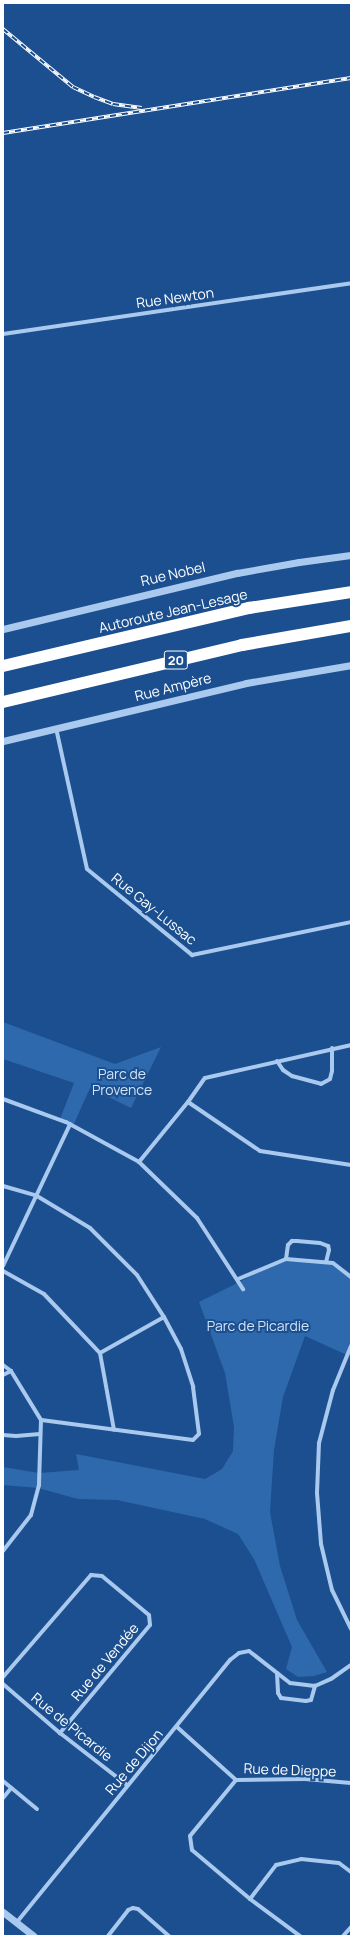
<!DOCTYPE html>
<meta charset="utf-8">
<style>
body{margin:0}
#map{position:relative;width:354px;height:1939px;overflow:hidden;background:#1b4f8f;font-family:Manrope,sans-serif}
div>[style]{position:absolute}
[style*='--x']{left:calc(var(--x)*1px);top:calc(var(--y)*1px);width:calc(var(--w)*1px);rotate:calc(var(--a)*1deg)}
.green>*{inset:0;background:#2e69ad}
.minor>*{height:4px;margin:-2px;padding:0 2px;transform-origin:2px;border-radius:2px;background:#a9c9ee}
.tertiary>*{height:7px;margin:-3.5px;padding:0 3.5px;transform-origin:3.5px;border-radius:3.5px;background:#a9c9ee}
.motorway>*{height:12px;margin:-6px;padding:0 6px;transform-origin:6px;border-radius:6px;background:#fff}
.rail>*{height:3.5px;margin-top:-1.75px;transform-origin:0;background:repeating-linear-gradient(90deg,#1b4f8f 0 6px,#fff 0 12px);box-sizing:border-box;border-block:1px solid #fff}
span{translate:-50% -50%;white-space:nowrap;text-align:center;line-height:1.15;-webkit-text-stroke:4px #1b4f8f;paint-order:stroke}
.shield-label span{padding:1px 3px;background:#1b4f8f;border:1px solid;border-radius:3px;-webkit-text-stroke-width:0}
.shield-label{font-size:13px;color:#fff;font-weight:700}
.street-label{font-size:14px;color:#fff}
.park-label{font-size:14px;color:#cfe3fa}
.frame{position:absolute;inset:0;border:4px solid #fff;pointer-events:none}
</style>
<div id="map">
<div class="green">
<div style="clip-path:polygon(3px 1022px,115px 1064px,161px 1047px,131px 1108px,90px 1088px,73px 1126px,60px 1119px,74px 1083px,3px 1059px)"></div>
<div style="clip-path:polygon(286px 1259px,333px 1263px,351px 1277px,351px 1349px,347px 1355px,305px 1336px,283px 1397px,274px 1450px,270px 1512px,280px 1566px,297px 1620px,327px 1672px,314px 1676px,298px 1677px,286px 1669px,292px 1647px,254px 1559px,238px 1534px,205px 1519px,117px 1500px,78px 1499px,38px 1488px,3px 1485px,3px 1467px,39px 1473px,79px 1470px,76px 1454px,205px 1479px,222px 1469px,233px 1451px,234px 1427px,225px 1373px,199px 1302px)"></div>
</div>
<div class="minor">
<div style="--x:3;--y:334;--w:352;--a:-8.3"></div>
<div style="--x:56;--y:728;--w:144;--a:77.6"></div>
<div style="--x:87;--y:869;--w:136;--a:39.3"></div>
<div style="--x:192;--y:955;--w:162;--a:-11.7"></div>
<div style="--x:277;--y:1061;--w:11;--a:56"></div>
<div style="--x:283;--y:1070;--w:11;--a:34"></div>
<div style="--x:292;--y:1076;--w:30;--a:15"></div>
<div style="--x:321;--y:1084;--w:10;--a:-29"></div>
<div style="--x:330;--y:1079;--w:8;--a:-76"></div>
<div style="--x:332;--y:1071;--w:23;--a:-90"></div>
<div style="--x:3;--y:1099;--w:67;--a:20.1"></div>
<div style="--x:66;--y:1122;--w:83;--a:28.7"></div>
<div style="--x:139;--y:1162;--w:81;--a:44"></div>
<div style="--x:197;--y:1218;--w:85;--a:57.1"></div>
<div style="--x:188;--y:1102;--w:87;--a:34.2"></div>
<div style="--x:260;--y:1151;--w:92;--a:8.7"></div>
<div style="--x:139;--y:1162;--w:77;--a:-50.8"></div>
<div style="--x:188;--y:1102;--w:29;--a:-55"></div>
<div style="--x:205;--y:1078;--w:150;--a:-12.7"></div>
<div style="--x:3;--y:1186;--w:35;--a:16"></div>
<div style="--x:37;--y:1196;--w:62;--a:31.1"></div>
<div style="--x:90;--y:1228;--w:66;--a:45"></div>
<div style="--x:137;--y:1275;--w:50;--a:57.3"></div>
<div style="--x:164;--y:1317;--w:36;--a:62"></div>
<div style="--x:181;--y:1349;--w:40;--a:72"></div>
<div style="--x:193;--y:1387;--w:47;--a:82.7"></div>
<div style="--x:199;--y:1434;--w:8;--a:135"></div>
<div style="--x:193;--y:1440;--w:153;--a:-172.5"></div>
<div style="--x:286;--y:1259;--w:14;--a:-82"></div>
<div style="--x:288;--y:1245;--w:6;--a:-45"></div>
<div style="--x:292;--y:1241;--w:5;--a:0"></div>
<div style="--x:297;--y:1241;--w:23;--a:5"></div>
<div style="--x:320;--y:1243;--w:9;--a:21"></div>
<div style="--x:328;--y:1246;--w:4;--a:76"></div>
<div style="--x:329;--y:1250;--w:12;--a:104"></div>
<div style="--x:3;--y:1266;--w:157;--a:-64.7"></div>
<div style="--x:3;--y:1271;--w:47;--a:29.3"></div>
<div style="--x:44;--y:1294;--w:81;--a:46.5"></div>
<div style="--x:100;--y:1353;--w:78;--a:79.7"></div>
<div style="--x:238;--y:1279;--w:52;--a:-22.6"></div>
<div style="--x:286;--y:1259;--w:47;--a:4.9"></div>
<div style="--x:333;--y:1263;--w:23;--a:38"></div>
<div style="--x:351;--y:1346;--w:48;--a:112.2"></div>
<div style="--x:333;--y:1390;--w:55;--a:104.8"></div>
<div style="--x:319;--y:1443;--w:50;--a:92.3"></div>
<div style="--x:317;--y:1493;--w:51;--a:85.5"></div>
<div style="--x:321;--y:1544;--w:47;--a:76.6"></div>
<div style="--x:332;--y:1590;--w:43;--a:64"></div>
<div style="--x:100;--y:1353;--w:73;--a:-29.4"></div>
<div style="--x:3;--y:1365;--w:10;--a:37"></div>
<div style="--x:11;--y:1371;--w:57;--a:58.5"></div>
<div style="--x:41;--y:1420;--w:65;--a:91.8"></div>
<div style="--x:39;--y:1485;--w:31;--a:105"></div>
<div style="--x:31;--y:1515;--w:46;--a:127.9"></div>
<div style="--x:3;--y:1375;--w:9;--a:-27"></div>
<div style="--x:3;--y:1435;--w:13;--a:4"></div>
<div style="--x:16;--y:1436;--w:24;--a:-5"></div>
<div style="--x:277;--y:1673;--w:20;--a:87"></div>
<div style="--x:278;--y:1693;--w:6;--a:59"></div>
<div style="--x:281;--y:1698;--w:25;--a:7"></div>
<div style="--x:306;--y:1701;--w:5;--a:-11"></div>
<div style="--x:311;--y:1700;--w:15;--a:-74"></div>
<div style="--x:3;--y:1677;--w:135;--a:-49.2"></div>
<div style="--x:91;--y:1575;--w:11;--a:5"></div>
<div style="--x:102;--y:1576;--w:61;--a:39.7"></div>
<div style="--x:149;--y:1615;--w:10;--a:84"></div>
<div style="--x:150;--y:1625;--w:141;--a:129.8"></div>
<div style="--x:3;--y:1684;--w:75;--a:40.7"></div>
<div style="--x:60;--y:1733;--w:85;--a:37.8"></div>
<div style="--x:177;--y:1727;--w:79;--a:41.9"></div>
<div style="--x:236;--y:1780;--w:69;--a:-0.8"></div>
<div style="--x:305;--y:1779;--w:46;--a:5"></div>
<div style="--x:236;--y:1780;--w:72;--a:129.4"></div>
<div style="--x:190;--y:1836;--w:14;--a:82"></div>
<div style="--x:192;--y:1850;--w:76;--a:40.2"></div>
<div style="--x:250;--y:1899;--w:62;--a:36.5"></div>
<div style="--x:3;--y:1781;--w:44;--a:39.5"></div>
<div style="--x:3;--y:1798;--w:13;--a:-51"></div>
<div style="--x:250;--y:1899;--w:43;--a:-52.6"></div>
<div style="--x:276;--y:1865;--w:26;--a:-13"></div>
<div style="--x:301;--y:1859;--w:38;--a:6"></div>
<div style="--x:339;--y:1863;--w:15;--a:37"></div>
<div style="--x:17;--y:1922;--w:338;--a:-50.9"></div>
<div style="--x:230;--y:1660;--w:11;--a:-38"></div>
<div style="--x:239;--y:1653;--w:10;--a:-11"></div>
<div style="--x:249;--y:1651;--w:52;--a:38"></div>
<div style="--x:290;--y:1683;--w:25;--a:7"></div>
<div style="--x:315;--y:1686;--w:17;--a:-24"></div>
<div style="--x:331;--y:1679;--w:24;--a:-35"></div>
<div style="--x:108;--y:1936;--w:33;--a:-52"></div>
<div style="--x:128;--y:1910;--w:5;--a:-22"></div>
<div style="--x:133;--y:1908;--w:5;--a:11"></div>
<div style="--x:138;--y:1909;--w:41;--a:41.1"></div>
<div style="--x:343;--y:1936;--w:12;--a:-48"></div>
</div>
<div class="tertiary">
<div style="--x:3;--y:629;--w:241;--a:-13.5"></div>
<div style="--x:237;--y:573;--w:63;--a:-10.1"></div>
<div style="--x:299;--y:562;--w:52;--a:-7.7"></div>
<div style="--x:3;--y:741;--w:250;--a:-13.4"></div>
<div style="--x:246;--y:683;--w:107;--a:-9.7"></div>
<div style="--x:3;--y:1912;--w:39;--a:38"></div>
</div>
<div class="motorway">
<div style="--x:3;--y:666;--w:253;--a:-13.3"></div>
<div style="--x:249;--y:608;--w:103;--a:-8.9"></div>
<div style="--x:3;--y:702;--w:246;--a:-13.4"></div>
<div style="--x:242;--y:645;--w:111;--a:-9.9"></div>
</div>
<div class="rail">
<div style="--x:3;--y:29;--w:91;--a:39.6"></div>
<div style="--x:73;--y:87;--w:23;--a:25"></div>
<div style="--x:94;--y:97;--w:20;--a:20"></div>
<div style="--x:113;--y:104;--w:29;--a:8"></div>
<div style="--x:3;--y:133;--w:352;--a:-9"></div>
</div>
<div class="shield-label">
<span style="left:176px;top:660px">20</span>
</div>
<div class="street-label">
<span style="left:175px;top:298px;rotate:-8deg">Rue Newton</span>
<span style="left:173px;top:574px;rotate:-13deg">Rue Nobel</span>
<span style="left:173px;top:611px;rotate:-13deg">Autoroute Jean-Lesage</span>
<span style="left:173px;top:687px;rotate:-14deg">Rue Ampère</span>
<span style="left:154px;top:909px;rotate:39deg">Rue Gay-Lussac</span>
<span style="left:105px;top:1662px;rotate:-50deg">Rue de Vendée</span>
<span style="left:72px;top:1727px;rotate:39deg">Rue de Picardie</span>
<span style="left:134px;top:1762px;rotate:-50deg">Rue de Dijon</span>
<span style="left:290px;top:1770px;rotate:2deg">Rue de Dieppe</span>
</div>
<div class="park-label">
<span style="left:122px;top:1082px">Parc de<br>Provence</span>
<span style="left:258px;top:1326px">Parc de Picardie</span>
</div>
<div class="frame"></div>
</div>
